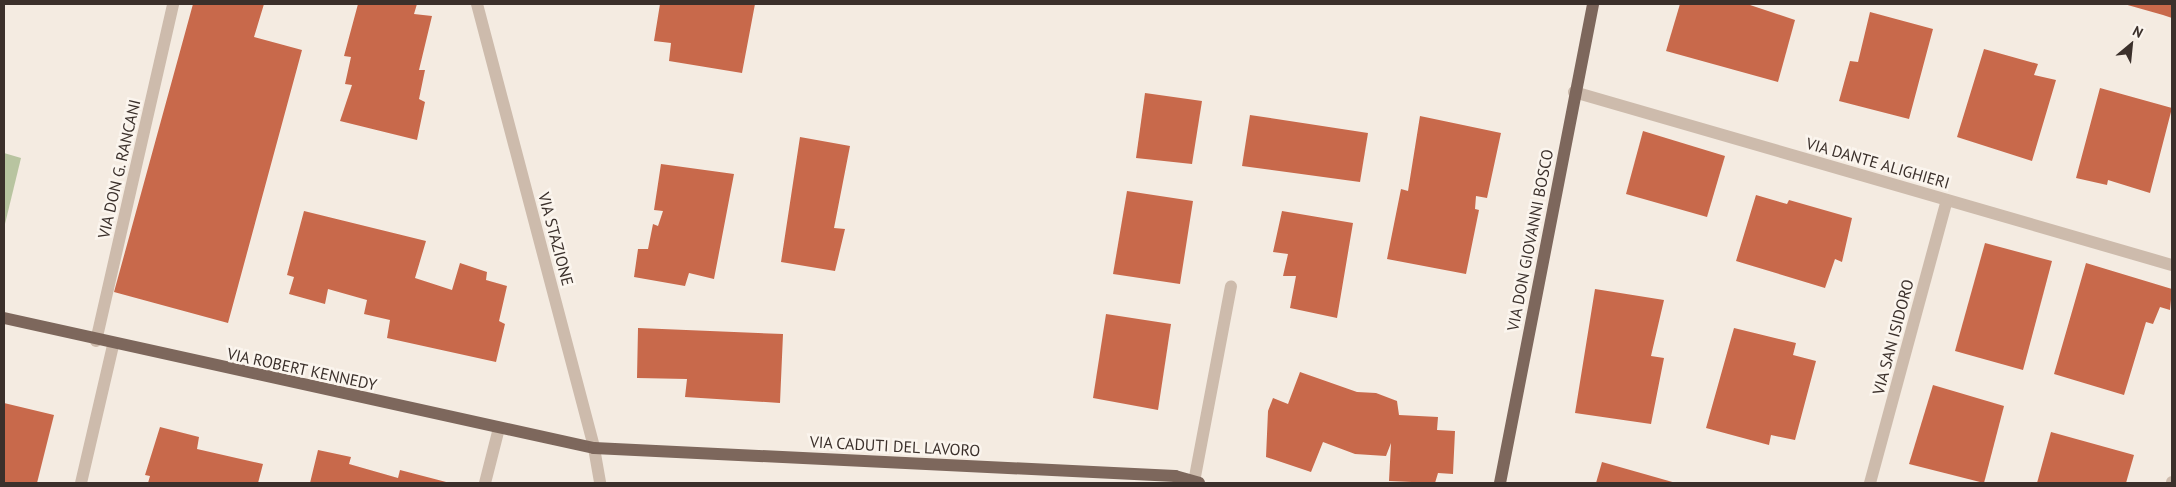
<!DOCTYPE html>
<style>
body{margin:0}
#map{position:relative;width:2176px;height:487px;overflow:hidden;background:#f4ebe1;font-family:"PT Sans",sans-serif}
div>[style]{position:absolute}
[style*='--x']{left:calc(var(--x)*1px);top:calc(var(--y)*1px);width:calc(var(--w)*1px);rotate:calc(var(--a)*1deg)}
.green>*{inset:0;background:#b8c4a0}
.building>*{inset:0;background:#c8694b}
.minor>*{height:12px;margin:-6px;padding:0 6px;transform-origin:6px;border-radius:6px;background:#cdbbac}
.major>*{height:12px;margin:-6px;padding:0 6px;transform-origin:6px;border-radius:6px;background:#7d675c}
span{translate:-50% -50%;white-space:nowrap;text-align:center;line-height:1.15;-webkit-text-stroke:5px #fbf5ee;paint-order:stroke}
.street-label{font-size:16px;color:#3b302b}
.frame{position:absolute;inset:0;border:5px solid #3b302b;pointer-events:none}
.north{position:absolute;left:2106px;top:20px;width:50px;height:50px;-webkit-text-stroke:4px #fbf5ee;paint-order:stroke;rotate:28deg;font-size:14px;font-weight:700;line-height:20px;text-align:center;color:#3b302b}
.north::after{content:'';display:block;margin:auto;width:18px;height:22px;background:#3b302b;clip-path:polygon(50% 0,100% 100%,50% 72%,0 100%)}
</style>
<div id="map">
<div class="green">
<div style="clip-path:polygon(4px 153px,21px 158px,4px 228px)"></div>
</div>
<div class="building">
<div style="clip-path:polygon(193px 4px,264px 4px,254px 37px,302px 50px,228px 323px,114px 292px)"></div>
<div style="clip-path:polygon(358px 4px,417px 4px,414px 14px,432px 16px,419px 70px,425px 70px,419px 99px,425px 102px,417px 140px,340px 121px,352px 85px,345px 84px,351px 57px,344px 56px)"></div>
<div style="clip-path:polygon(660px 4px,755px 4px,742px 73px,669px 61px,671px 43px,654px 41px)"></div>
<div style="clip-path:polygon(1680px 4px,1747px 4px,1795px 20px,1778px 82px,1666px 51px)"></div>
<div style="clip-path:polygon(2124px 4px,2172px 4px,2172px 18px,2163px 15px)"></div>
<div style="clip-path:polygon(1870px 12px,1933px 29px,1909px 119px,1839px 101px,1850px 61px,1858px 62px)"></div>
<div style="clip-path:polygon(1984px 49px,2038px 64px,2034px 75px,2056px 80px,2032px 161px,1957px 137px)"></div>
<div style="clip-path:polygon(2100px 88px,2172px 108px,2150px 193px,2108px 180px,2107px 185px,2076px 178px)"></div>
<div style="clip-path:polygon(1145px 93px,1202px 101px,1192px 164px,1136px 158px)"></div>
<div style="clip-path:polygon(1250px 115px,1368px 133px,1360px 182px,1242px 166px)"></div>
<div style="clip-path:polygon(1420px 116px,1501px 133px,1487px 198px,1476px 196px,1475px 209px,1479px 210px,1466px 274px,1387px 259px,1401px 189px,1408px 191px)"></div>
<div style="clip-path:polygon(1643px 131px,1725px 156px,1707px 217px,1626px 194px)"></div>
<div style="clip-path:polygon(800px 137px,850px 146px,834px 228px,845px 229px,835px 271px,781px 262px)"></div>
<div style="clip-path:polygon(661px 164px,734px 174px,714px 279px,689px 273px,685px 286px,634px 277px,638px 249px,648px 249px,653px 224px,658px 226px,663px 211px,654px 210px)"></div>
<div style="clip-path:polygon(1127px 191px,1193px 201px,1180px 284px,1113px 274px)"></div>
<div style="clip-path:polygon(1756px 195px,1787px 204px,1789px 200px,1852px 218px,1842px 262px,1835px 259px,1825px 288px,1736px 261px)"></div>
<div style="clip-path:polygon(304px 211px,426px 241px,415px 278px,452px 290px,460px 263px,487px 272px,486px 280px,507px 286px,499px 321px,505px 324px,496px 362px,387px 338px,390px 320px,364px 314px,367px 300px,328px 289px,325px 304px,289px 294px,294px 277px,287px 275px)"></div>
<div style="clip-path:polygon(1282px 211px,1353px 223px,1337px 318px,1290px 308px,1296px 276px,1283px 276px,1288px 254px,1273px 252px)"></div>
<div style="clip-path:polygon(1985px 243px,2052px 261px,2023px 370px,1955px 351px)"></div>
<div style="clip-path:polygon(2086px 263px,2172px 289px,2170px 310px,2160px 307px,2153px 324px,2146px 322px,2124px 395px,2054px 374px)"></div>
<div style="clip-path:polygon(1595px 289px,1664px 300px,1651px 356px,1664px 358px,1651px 424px,1575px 413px)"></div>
<div style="clip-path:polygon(1106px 314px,1171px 324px,1158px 410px,1093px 398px)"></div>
<div style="clip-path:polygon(638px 328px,783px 334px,780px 403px,685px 397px,687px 379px,637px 378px)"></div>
<div style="clip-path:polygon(1734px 328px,1796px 343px,1793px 355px,1816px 361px,1795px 440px,1771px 435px,1769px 445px,1706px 428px)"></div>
<div style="clip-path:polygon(1300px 372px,1357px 392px,1376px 393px,1397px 401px,1399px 415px,1438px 417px,1437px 430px,1455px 431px,1453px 474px,1438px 473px,1435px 483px,1389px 481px,1391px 443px,1386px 456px,1355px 454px,1323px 442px,1311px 472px,1266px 457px,1268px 411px,1273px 398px,1288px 404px)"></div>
<div style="clip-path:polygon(1933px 385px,2004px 406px,1984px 483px,1909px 464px)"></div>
<div style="clip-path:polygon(4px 403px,54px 415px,37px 483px,4px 483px)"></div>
<div style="clip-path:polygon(160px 427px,199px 437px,197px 449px,263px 464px,258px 483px,148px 483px,150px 476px,145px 475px)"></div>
<div style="clip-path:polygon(2051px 432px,2134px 455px,2126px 483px,2037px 483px)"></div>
<div style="clip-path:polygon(318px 450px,351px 457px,349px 464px,398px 478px,400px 470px,450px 483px,310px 483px)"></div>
<div style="clip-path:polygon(1602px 462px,1676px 483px,1596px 483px)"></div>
</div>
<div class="minor">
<div style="--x:477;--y:4;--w:459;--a:75.2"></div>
<div style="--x:594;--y:448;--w:36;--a:80"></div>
<div style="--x:1574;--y:92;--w:623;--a:16.14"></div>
<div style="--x:96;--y:341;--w:346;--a:-77.1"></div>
<div style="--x:1194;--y:482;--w:199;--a:-79.3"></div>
<div style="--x:81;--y:483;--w:142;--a:-76.9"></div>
<div style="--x:485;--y:483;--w:57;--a:-75.7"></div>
<div style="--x:1870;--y:483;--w:293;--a:-74.8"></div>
<div style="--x:2172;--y:483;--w:1;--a:-90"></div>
</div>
<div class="major">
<div style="--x:4;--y:318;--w:604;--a:12.43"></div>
<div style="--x:594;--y:448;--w:582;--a:2.76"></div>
<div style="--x:1175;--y:476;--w:25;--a:16"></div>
<div style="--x:1500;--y:483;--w:488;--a:-79"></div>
</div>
<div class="street-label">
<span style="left:1878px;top:163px;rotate:16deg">VIA DANTE ALIGHIERI</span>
<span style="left:119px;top:169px;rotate:-77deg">VIA DON G. RANCANI</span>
<span style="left:556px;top:239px;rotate:75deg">VIA STAZIONE</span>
<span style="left:1530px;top:240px;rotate:-79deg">VIA DON GIOVANNI BOSCO</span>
<span style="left:1893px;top:337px;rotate:-75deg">VIA SAN ISIDORO</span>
<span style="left:302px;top:369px;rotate:12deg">VIA ROBERT KENNEDY</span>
<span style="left:895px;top:446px;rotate:3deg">VIA CADUTI DEL LAVORO</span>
</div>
<div class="frame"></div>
<div class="north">N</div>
</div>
